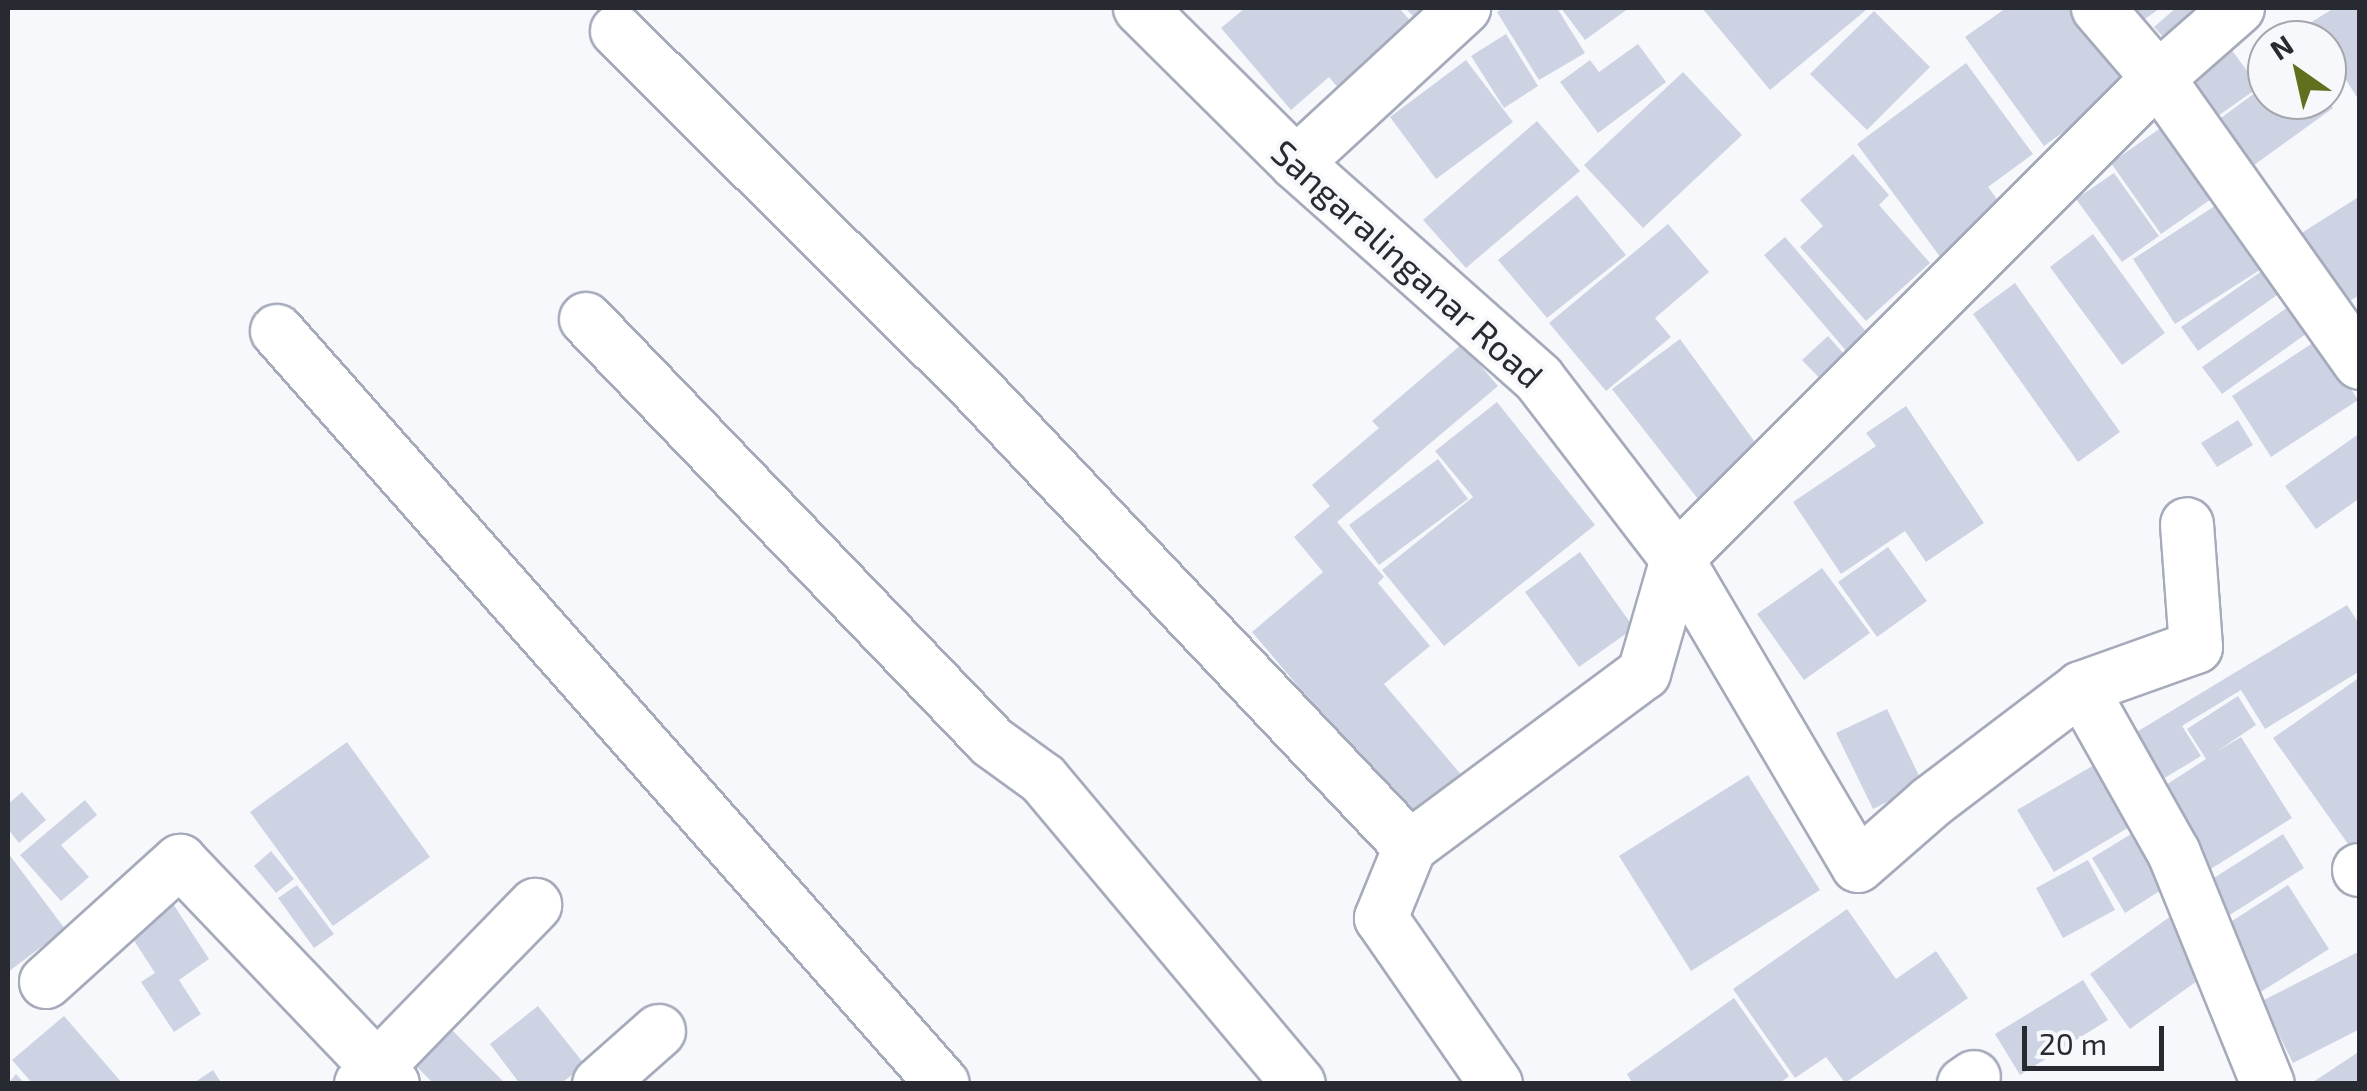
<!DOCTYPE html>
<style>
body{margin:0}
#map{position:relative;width:2367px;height:1091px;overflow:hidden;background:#f7f8fc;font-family:"Exo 2",sans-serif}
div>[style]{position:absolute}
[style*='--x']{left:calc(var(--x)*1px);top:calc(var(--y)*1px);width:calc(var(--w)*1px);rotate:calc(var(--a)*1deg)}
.building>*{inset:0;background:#ced3e4}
.roads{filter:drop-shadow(2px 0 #a6abbb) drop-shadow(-2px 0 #a6abbb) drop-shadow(0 2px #a6abbb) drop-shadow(0 -2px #a6abbb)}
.minor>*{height:52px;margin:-26px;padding:0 26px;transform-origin:26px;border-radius:26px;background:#fff}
span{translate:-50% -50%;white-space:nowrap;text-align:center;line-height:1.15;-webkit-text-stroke:8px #f7f8fc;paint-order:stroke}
.street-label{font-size:35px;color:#282a31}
.frame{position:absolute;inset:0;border:10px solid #282a31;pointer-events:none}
.north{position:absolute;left:2247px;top:20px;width:100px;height:100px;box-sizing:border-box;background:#f7f8fc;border:2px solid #a4a6ab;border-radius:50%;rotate:326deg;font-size:28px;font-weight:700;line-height:40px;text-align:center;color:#282a31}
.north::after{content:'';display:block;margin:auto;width:35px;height:45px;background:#5f711e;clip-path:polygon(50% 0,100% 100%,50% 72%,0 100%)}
.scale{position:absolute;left:2022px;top:1026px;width:142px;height:45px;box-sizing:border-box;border:5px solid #282a31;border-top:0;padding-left:12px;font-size:30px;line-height:35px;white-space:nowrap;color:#282a31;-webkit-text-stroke:8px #f7f8fc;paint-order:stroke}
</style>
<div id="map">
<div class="building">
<div style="clip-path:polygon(1245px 8px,1399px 8px,1414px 25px,1340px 90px,1329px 77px,1291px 110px,1221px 28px)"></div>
<div style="clip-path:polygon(1405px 8px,1427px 8px,1418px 21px)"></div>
<div style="clip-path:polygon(1504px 8px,1557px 8px,1585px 53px,1539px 80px,1497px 12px)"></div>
<div style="clip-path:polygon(1561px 8px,1629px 8px,1585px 40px)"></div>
<div style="clip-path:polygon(1702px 8px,1864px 8px,1866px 10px,1770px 90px)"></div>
<div style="clip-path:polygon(2006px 8px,2073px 8px,2129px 85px,2044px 146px,1965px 37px)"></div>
<div style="clip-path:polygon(2107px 8px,2160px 8px,2126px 33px)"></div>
<div style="clip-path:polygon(2176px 8px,2189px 8px,2204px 24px,2175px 50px,2154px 27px)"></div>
<div style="clip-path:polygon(2334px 8px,2360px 8px,2360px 102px,2327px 50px,2327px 40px,2321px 40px,2310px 23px)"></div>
<div style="clip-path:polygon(1874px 11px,1930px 67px,1867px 130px,1810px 74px)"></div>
<div style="clip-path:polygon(1506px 34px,1538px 86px,1504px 108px,1471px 56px)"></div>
<div style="clip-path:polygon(2225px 41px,2259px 87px,2218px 116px,2185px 70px)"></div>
<div style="clip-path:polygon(1638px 44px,1666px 82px,1598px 133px,1560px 82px,1590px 60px,1599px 72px)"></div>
<div style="clip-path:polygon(1466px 60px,1513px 122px,1436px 179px,1390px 117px)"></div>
<div style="clip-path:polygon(1966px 63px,2033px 154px,1988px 187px,2006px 211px,1941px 258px,1857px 144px)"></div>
<div style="clip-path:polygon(1683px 72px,1742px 135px,1643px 228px,1584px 165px)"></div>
<div style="clip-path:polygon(2267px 84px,2267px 100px,2327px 100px,2333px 108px,2243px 173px,2210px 126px)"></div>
<div style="clip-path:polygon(1537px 121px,1580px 171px,1466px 268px,1423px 220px)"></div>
<div style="clip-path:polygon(2169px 122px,2220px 193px,2161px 234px,2111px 163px)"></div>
<div style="clip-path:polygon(1853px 154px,1889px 195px,1879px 205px,1930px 263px,1866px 321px,1800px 247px,1823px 226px,1800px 200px)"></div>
<div style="clip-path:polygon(2114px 173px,2159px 236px,2122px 262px,2076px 199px)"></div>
<div style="clip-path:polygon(1577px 195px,1626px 255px,1547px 318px,1498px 260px)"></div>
<div style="clip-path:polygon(2360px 196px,2360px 295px,2344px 304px,2300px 234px)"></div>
<div style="clip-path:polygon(2221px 202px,2263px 268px,2175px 324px,2133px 259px)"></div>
<div style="clip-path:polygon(1668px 224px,1709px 272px,1655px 318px,1671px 337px,1606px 391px,1549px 323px)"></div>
<div style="clip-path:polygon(2093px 234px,2165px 333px,2122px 365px,2050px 267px)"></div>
<div style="clip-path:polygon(1785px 237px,1875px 342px,1854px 360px,1764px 255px)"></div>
<div style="clip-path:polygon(2272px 264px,2287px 288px,2198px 351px,2181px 327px)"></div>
<div style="clip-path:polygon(2015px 283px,2120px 432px,2078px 462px,1973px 314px)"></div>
<div style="clip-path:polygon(2298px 300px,2317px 326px,2222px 394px,2202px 367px)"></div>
<div style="clip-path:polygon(1828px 336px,1851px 362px,1826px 385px,1802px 360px)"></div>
<div style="clip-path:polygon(1680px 339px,1765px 456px,1701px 503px,1612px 389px)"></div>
<div style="clip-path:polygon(2319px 339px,2358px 400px,2271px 457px,2232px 396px)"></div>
<div style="clip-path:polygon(1462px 344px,1498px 386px,1337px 522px,1384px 577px,1378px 583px,1430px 646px,1384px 684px,1464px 778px,1413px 822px,1252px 632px,1323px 572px,1294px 537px,1330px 506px,1312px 485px,1379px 428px,1372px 421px)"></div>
<div style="clip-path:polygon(1497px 402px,1595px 525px,1444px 646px,1382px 570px,1473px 497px,1435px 451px)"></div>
<div style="clip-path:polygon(1906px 406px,1984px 523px,1926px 562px,1905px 531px,1841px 574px,1793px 502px,1876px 446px,1866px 433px)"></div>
<div style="clip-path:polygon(2238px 420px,2253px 445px,2217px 467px,2201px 443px)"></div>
<div style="clip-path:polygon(2360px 433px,2360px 498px,2316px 529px,2285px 486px)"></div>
<div style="clip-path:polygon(1438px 459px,1468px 499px,1379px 565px,1349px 525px)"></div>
<div style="clip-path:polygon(1888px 547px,1927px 601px,1877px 637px,1838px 582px)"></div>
<div style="clip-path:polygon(1580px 552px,1634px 628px,1579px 667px,1525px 592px)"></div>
<div style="clip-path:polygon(1822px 568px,1870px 633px,1804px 680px,1757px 614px)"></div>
<div style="clip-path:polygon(2347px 605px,2360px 625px,2360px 671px,2265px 729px,2241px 690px,2182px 726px,2201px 756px,2158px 782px,2130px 736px)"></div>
<div style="clip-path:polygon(2360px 677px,2360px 847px,2353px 851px,2273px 738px)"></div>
<div style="clip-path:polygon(2238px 696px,2256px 725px,2216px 752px,2241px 737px,2292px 818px,2206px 872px,2155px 792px,2206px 759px,2187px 729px)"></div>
<div style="clip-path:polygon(1887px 709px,1923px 784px,1873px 809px,1836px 733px)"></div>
<div style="clip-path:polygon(347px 742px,430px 857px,333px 926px,250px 812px)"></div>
<div style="clip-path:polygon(2094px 765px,2131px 826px,2054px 872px,2017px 810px)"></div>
<div style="clip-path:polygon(1748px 775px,1820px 890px,1691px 971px,1619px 856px)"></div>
<div style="clip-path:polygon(22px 792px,46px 820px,19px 843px,8px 829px,8px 804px)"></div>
<div style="clip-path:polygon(85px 800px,97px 815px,61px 845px,89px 877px,61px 901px,20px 855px)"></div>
<div style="clip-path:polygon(2144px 826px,2177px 880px,2125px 913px,2092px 858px)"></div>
<div style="clip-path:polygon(2283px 834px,2304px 868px,2228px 916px,2206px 883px)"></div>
<div style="clip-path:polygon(271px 851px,294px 879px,276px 893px,254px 866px)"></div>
<div style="clip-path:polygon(8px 853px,65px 929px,8px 972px)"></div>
<div style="clip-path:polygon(2088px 860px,2115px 910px,2063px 938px,2036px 888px)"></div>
<div style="clip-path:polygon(297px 885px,334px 934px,314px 948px,278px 898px)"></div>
<div style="clip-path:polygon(2288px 885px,2329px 949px,2259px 993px,2218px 930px)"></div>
<div style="clip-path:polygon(166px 893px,209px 959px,179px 980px,201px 1014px,174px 1032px,141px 982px,155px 973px,122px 922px)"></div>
<div style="clip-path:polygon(1847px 909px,1896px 979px,1936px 951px,1968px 998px,1845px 1083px,1826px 1057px,1795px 1078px,1733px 989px)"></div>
<div style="clip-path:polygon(2171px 916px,2211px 971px,2130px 1029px,2090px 974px)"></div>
<div style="clip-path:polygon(2358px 952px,2360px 1029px,2293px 1063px,2262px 1001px)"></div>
<div style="clip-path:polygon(2083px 980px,2108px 1020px,2020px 1075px,1995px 1034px)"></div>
<div style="clip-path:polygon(1734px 998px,1789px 1076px,1779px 1084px,1633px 1084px,1627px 1074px)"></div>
<div style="clip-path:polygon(538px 1006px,585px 1065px,560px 1084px,520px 1084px,490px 1044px)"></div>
<div style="clip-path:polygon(64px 1016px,123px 1084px,33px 1084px,12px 1060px)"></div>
<div style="clip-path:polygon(450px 1028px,506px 1084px,434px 1084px,414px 1064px)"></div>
<div style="clip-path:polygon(2360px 1051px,2360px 1084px,2310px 1084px)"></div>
<div style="clip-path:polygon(213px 1070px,222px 1084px,192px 1084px)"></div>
<div style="clip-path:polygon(16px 1074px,25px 1084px,8px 1084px)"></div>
</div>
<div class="roads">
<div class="minor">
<div style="--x:1140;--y:8;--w:220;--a:44.8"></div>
<div style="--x:1296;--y:163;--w:325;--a:41.6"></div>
<div style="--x:1539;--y:379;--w:227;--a:52.5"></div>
<div style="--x:1677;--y:559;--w:119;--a:106.1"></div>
<div style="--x:1644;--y:673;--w:292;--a:143.4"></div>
<div style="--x:1410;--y:847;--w:77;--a:112.2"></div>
<div style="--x:1381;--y:918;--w:202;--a:55.3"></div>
<div style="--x:2098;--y:8;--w:92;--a:49.4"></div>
<div style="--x:2158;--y:78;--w:680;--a:135"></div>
<div style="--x:1677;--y:559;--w:356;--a:59.5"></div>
<div style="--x:1858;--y:866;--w:97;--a:-41.2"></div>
<div style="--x:1931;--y:802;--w:188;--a:-37.2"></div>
<div style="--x:2081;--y:688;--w:122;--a:-19.6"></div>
<div style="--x:2196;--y:647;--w:123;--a:-94.2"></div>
<div style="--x:2238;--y:8;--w:106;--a:138.8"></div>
<div style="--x:2158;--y:78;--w:349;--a:54.7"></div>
<div style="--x:617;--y:31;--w:503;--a:44.84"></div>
<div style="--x:974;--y:386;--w:635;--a:46.6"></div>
<div style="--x:1296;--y:163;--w:229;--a:-42.7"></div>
<div style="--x:586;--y:319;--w:586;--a:46.17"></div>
<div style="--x:992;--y:742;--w:63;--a:36"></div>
<div style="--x:1043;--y:779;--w:398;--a:50"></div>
<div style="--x:277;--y:331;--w:1005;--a:48.51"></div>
<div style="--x:2081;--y:688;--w:189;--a:60.6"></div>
<div style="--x:2174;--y:853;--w:249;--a:67.9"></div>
<div style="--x:2359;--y:870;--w:1;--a:0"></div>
<div style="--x:46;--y:982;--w:181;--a:-42.1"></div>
<div style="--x:180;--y:861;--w:308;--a:46.3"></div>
<div style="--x:361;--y:1084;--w:250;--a:-45.8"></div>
<div style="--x:599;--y:1084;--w:80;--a:-41.5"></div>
<div style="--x:1964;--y:1084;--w:12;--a:-35"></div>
</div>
</div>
<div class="street-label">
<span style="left:1408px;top:263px;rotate:42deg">Sangaralinganar Road</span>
</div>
<div class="frame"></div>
<div class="north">N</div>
<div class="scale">20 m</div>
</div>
